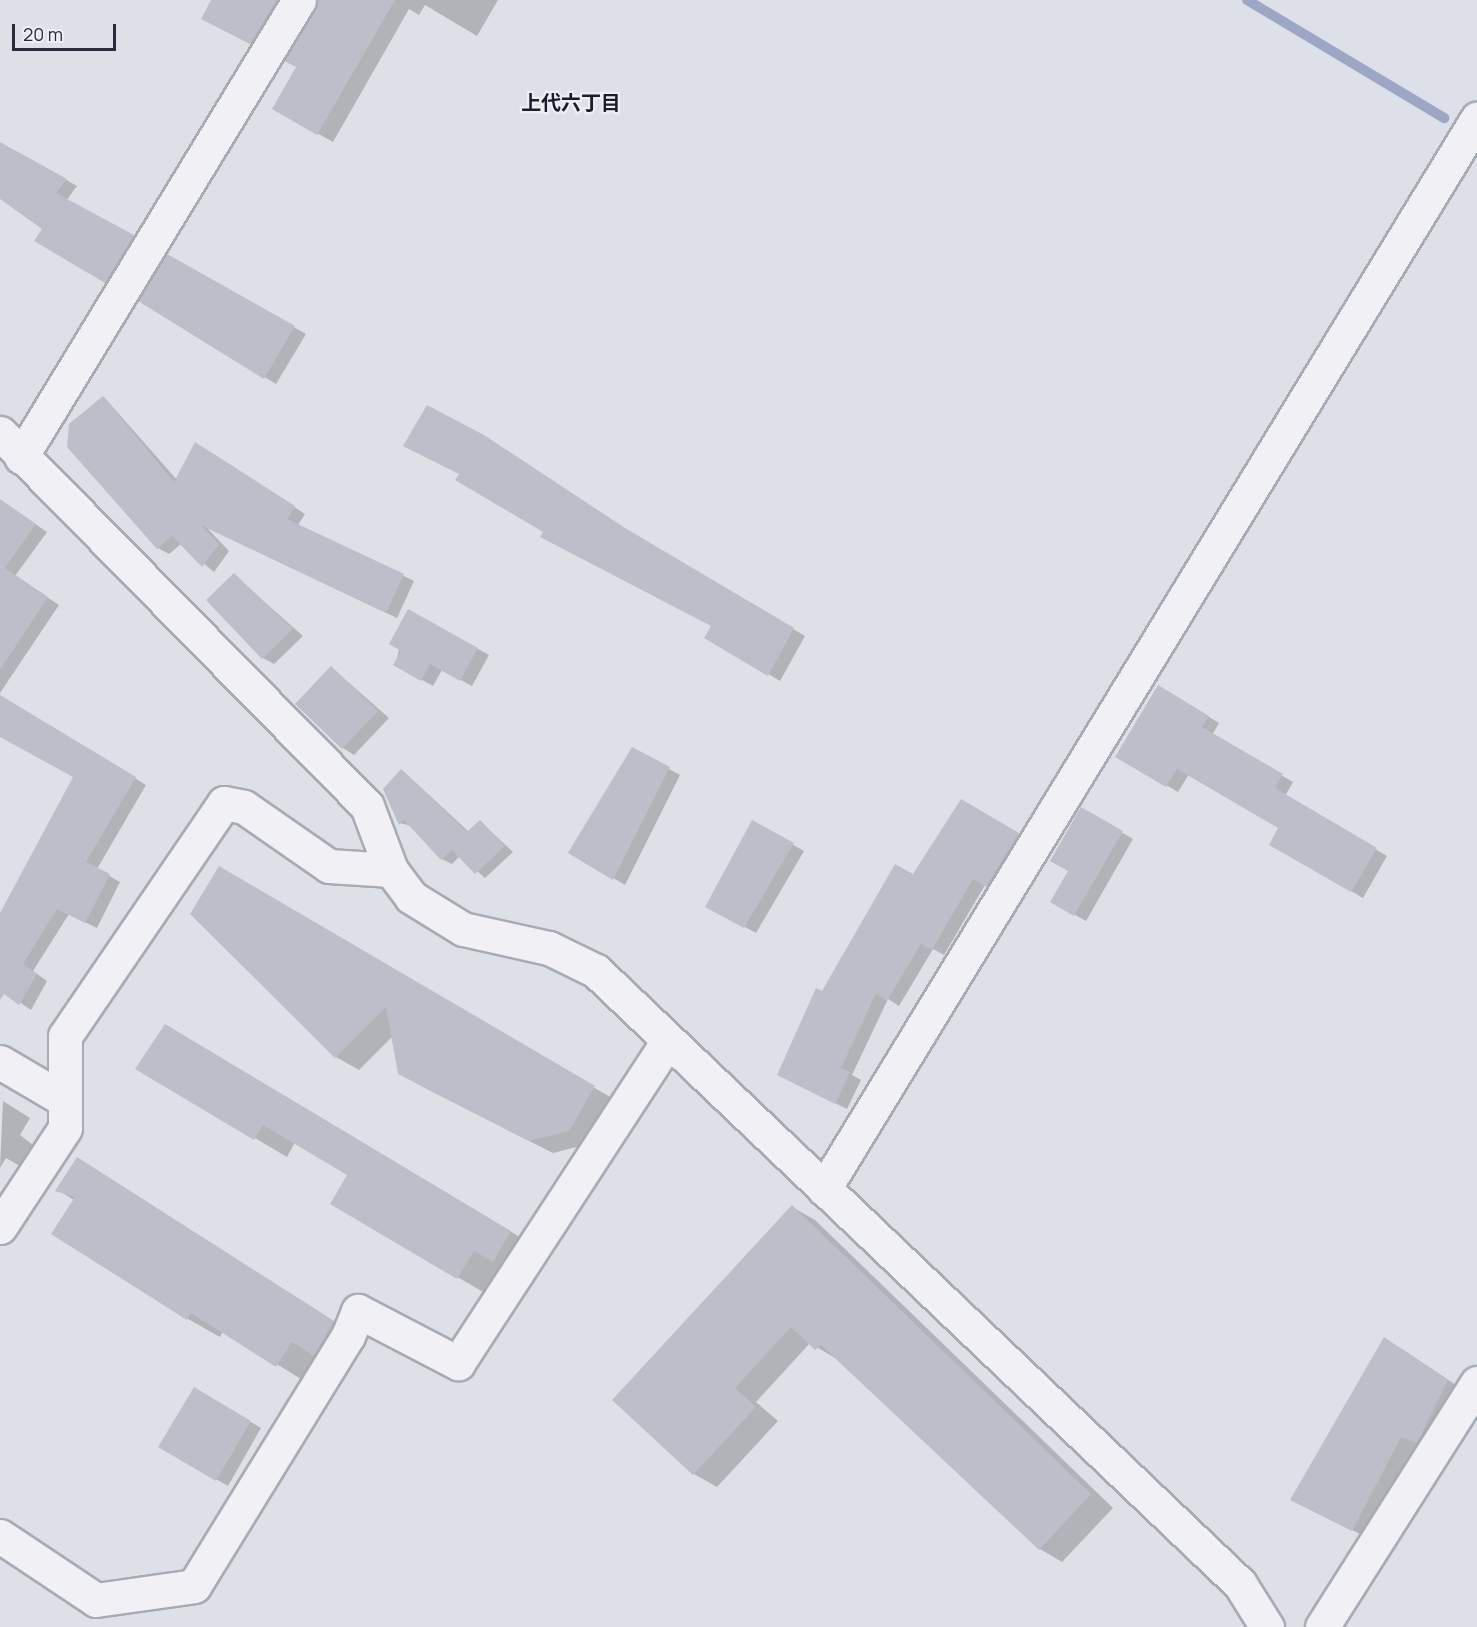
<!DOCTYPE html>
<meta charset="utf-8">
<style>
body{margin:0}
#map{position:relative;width:1477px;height:1627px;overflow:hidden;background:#dee0e7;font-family:Manrope,"Noto Sans JP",sans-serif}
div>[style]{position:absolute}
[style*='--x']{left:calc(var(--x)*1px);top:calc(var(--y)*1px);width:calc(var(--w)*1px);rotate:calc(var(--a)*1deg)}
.shadow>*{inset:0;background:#0003}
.stream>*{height:10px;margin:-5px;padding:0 5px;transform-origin:5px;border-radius:5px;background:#9ca6c5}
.building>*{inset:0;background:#bcbec9}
.roads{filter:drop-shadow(2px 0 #a8aab4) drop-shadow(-2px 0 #a8aab4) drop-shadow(0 2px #a8aab4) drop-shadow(0 -2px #a8aab4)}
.minor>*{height:33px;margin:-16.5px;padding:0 16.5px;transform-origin:16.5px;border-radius:16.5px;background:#f1f1f5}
span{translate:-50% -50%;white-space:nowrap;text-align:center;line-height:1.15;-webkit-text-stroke:4.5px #eeeff5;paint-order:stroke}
.neighbourhood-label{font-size:20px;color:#1b1d2d;font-weight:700}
.scale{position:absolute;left:12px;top:24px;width:104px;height:27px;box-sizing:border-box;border:3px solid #292b3d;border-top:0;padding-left:8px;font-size:18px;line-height:21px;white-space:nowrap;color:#292b3d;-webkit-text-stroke:4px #eeeff5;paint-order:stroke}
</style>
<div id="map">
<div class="shadow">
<div style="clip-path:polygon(213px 0,297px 0,266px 51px,217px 26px)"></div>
<div style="clip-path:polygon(317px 0,498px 0,477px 36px,425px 5px,419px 15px,409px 9px,333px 142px,274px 109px,298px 67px)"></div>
<div style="clip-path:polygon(0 143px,77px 186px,66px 201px,144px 243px,117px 288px,37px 240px,44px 228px,0 197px)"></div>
<div style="clip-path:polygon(167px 256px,306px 334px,276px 384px,140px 300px)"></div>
<div style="clip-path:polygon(104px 397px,177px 480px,207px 450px,305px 514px,298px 525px,414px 581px,397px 618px,207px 528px,229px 551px,214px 572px,181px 544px,169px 554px,158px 548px,68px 446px)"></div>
<div style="clip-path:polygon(0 500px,47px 532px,15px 576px,59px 605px,0 693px)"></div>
<div style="clip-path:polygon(545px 531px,637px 537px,805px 636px,780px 681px,706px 637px,713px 626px)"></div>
<div style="clip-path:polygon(234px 575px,303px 636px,274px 664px,263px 658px)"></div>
<div style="clip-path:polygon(409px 611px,489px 655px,472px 686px,442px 670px,433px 686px,395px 665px)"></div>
<div style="clip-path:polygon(332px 668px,389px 718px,354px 755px,343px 748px)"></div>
<div style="clip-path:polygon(1159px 687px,1219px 723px,1212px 735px,1293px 782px,1285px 796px,1387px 856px,1363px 898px,1271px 844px,1281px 827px,1189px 774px,1178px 792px,1117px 756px)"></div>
<div style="clip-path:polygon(16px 705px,146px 785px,97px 869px,120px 882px,97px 928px,69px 914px,33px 971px,47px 981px,31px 1010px,0 989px,0 915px,75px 777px,0 736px)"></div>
<div style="clip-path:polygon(633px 749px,680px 775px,625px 885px,570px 852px)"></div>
<div style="clip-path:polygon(402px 770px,469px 832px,480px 821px,513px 852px,485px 878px,460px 856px,452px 864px,442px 859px,412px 826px,400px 823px)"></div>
<div style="clip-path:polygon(961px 801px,1030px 841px,998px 892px,985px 885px,944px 955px,933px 949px,899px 1006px,888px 999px,852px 1075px,861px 1080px,847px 1109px,790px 1081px,822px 993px,914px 876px)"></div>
<div style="clip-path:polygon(1082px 809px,1133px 839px,1086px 921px,1052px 902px,1070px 871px)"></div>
<div style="clip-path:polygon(752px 822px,804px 851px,756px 933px,707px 906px)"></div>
<div style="clip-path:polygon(219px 868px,617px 1101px,592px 1143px,553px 1153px,423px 1087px,400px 1073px,393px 1036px,359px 1070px,336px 1057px)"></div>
<div style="clip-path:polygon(197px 1044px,543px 1251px,490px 1296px,332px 1204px,349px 1174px,295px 1142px,287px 1157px,255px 1138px)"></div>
<div style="clip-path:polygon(3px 1101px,30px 1118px,20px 1135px,37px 1148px,23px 1168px,6px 1158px,0 1168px)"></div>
<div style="clip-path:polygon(78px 1159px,365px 1341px,346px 1373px,324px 1360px,309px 1384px,223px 1331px,220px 1337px,188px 1319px,74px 1200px,58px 1190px)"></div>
<div style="clip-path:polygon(792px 1207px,815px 1220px,1113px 1508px,1062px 1562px,1040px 1549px,840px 1361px,810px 1343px,756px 1402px,778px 1421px,717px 1487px,694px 1474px,614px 1400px)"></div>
<div style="clip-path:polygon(1402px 1349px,1465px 1391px,1370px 1539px,1310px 1509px)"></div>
<div style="clip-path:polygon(194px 1389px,261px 1428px,228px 1486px,160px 1447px)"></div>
</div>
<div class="stream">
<div style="--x:1247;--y:0;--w:230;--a:30.9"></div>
</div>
<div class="building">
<div style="clip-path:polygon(211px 0,277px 0,250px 44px,201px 19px)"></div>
<div style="clip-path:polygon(318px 0,395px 0,317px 135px,272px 109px,296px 67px,284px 61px)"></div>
<div style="clip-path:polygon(0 142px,67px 179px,56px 193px,134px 235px,105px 283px,34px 241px,42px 229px,0 199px)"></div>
<div style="clip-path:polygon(167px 254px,295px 326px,264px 379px,138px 301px)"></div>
<div style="clip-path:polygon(103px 396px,174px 482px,195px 442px,295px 506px,287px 519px,404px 574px,386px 613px,201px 525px,219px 544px,202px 567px,172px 536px,157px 549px,67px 447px,69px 424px)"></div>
<div style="clip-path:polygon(427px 405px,484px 435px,625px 528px,794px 628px,768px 676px,704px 638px,711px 626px,540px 537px,543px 532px,455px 480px,459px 474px,403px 446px)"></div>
<div style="clip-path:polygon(0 499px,36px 524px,5px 568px,48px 597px,0 670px)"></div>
<div style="clip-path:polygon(234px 573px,293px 629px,262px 659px,206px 600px)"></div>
<div style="clip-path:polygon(408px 609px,478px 648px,460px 681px,430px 664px,421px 681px,393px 665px,401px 651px,389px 644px)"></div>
<div style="clip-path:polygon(331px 666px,378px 711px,342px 749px,295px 704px)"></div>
<div style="clip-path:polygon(1158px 685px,1209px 716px,1202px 727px,1283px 774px,1275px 788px,1377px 848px,1351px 892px,1269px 845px,1278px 828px,1177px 769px,1166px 787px,1115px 757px)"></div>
<div style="clip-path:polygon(0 695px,136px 777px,86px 862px,110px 874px,85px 923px,57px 909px,23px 964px,37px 974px,19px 1005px,4px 994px,0 1000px,0 913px,73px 777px,0 737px)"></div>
<div style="clip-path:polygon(632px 747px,670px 767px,613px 880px,568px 853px)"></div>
<div style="clip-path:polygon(401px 769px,467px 832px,480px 820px,505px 846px,475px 874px,452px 850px,441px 860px,404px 820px,399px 825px,383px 789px)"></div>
<div style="clip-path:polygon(961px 799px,1019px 833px,986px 887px,973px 879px,932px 950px,921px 944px,887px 1001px,876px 994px,841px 1068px,850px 1072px,835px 1104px,777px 1075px,816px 988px,822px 991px,895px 864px,913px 874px)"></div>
<div style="clip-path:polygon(1081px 807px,1123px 831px,1074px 916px,1050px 902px,1068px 871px,1050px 861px)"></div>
<div style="clip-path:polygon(752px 820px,794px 843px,744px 928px,705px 907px)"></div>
<div style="clip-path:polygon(219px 866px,595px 1086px,569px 1131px,529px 1141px,398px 1074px,386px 1007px,335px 1058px,190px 914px)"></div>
<div style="clip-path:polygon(165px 1024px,511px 1231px,493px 1262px,474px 1251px,457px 1279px,330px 1204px,347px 1175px,263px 1125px,254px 1140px,135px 1069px)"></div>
<div style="clip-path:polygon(77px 1157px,334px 1321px,314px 1356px,292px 1342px,276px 1367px,191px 1313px,187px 1320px,51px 1234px,75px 1197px,55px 1191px)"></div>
<div style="clip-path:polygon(792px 1205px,1091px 1494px,1039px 1550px,821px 1345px,815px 1350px,791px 1327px,735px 1388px,756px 1407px,693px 1475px,612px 1400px)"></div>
<div style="clip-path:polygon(1384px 1337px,1448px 1380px,1417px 1443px,1401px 1437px,1352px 1531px,1290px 1500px)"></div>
<div style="clip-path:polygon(194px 1387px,251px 1421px,216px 1481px,158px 1447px)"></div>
</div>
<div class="roads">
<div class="minor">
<div style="--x:0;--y:433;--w:523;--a:45.46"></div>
<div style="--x:367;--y:806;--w:68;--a:69.4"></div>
<div style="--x:391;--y:870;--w:34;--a:53"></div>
<div style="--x:411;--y:897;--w:61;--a:31.6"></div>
<div style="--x:463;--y:929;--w:88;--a:12.5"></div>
<div style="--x:549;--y:948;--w:52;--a:26.1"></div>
<div style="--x:596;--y:971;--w:889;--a:43.59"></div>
<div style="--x:1240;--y:1584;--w:51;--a:57.9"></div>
<div style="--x:21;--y:457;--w:535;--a:-58.69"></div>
<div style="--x:0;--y:1062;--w:73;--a:30.4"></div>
<div style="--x:824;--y:1189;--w:1254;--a:-58.61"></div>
<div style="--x:0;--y:1227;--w:118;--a:-56.7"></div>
<div style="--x:65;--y:1128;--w:92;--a:-90"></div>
<div style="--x:65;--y:1036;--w:282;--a:-55.7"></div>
<div style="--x:224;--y:803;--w:20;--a:11"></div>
<div style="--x:244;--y:807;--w:103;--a:34.8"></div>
<div style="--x:329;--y:866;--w:62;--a:3.7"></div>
<div style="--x:0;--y:1536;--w:115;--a:33.7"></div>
<div style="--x:96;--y:1600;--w:99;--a:-8.1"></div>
<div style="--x:194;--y:1586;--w:294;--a:-58.4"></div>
<div style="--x:348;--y:1336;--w:27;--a:-68"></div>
<div style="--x:358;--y:1311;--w:113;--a:27.5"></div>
<div style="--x:458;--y:1363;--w:384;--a:-56.9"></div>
<div style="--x:1322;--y:1627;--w:289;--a:-57.6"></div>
</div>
</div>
<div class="neighbourhood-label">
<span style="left:571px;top:102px">上代六丁目</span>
</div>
<div class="scale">20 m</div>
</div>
